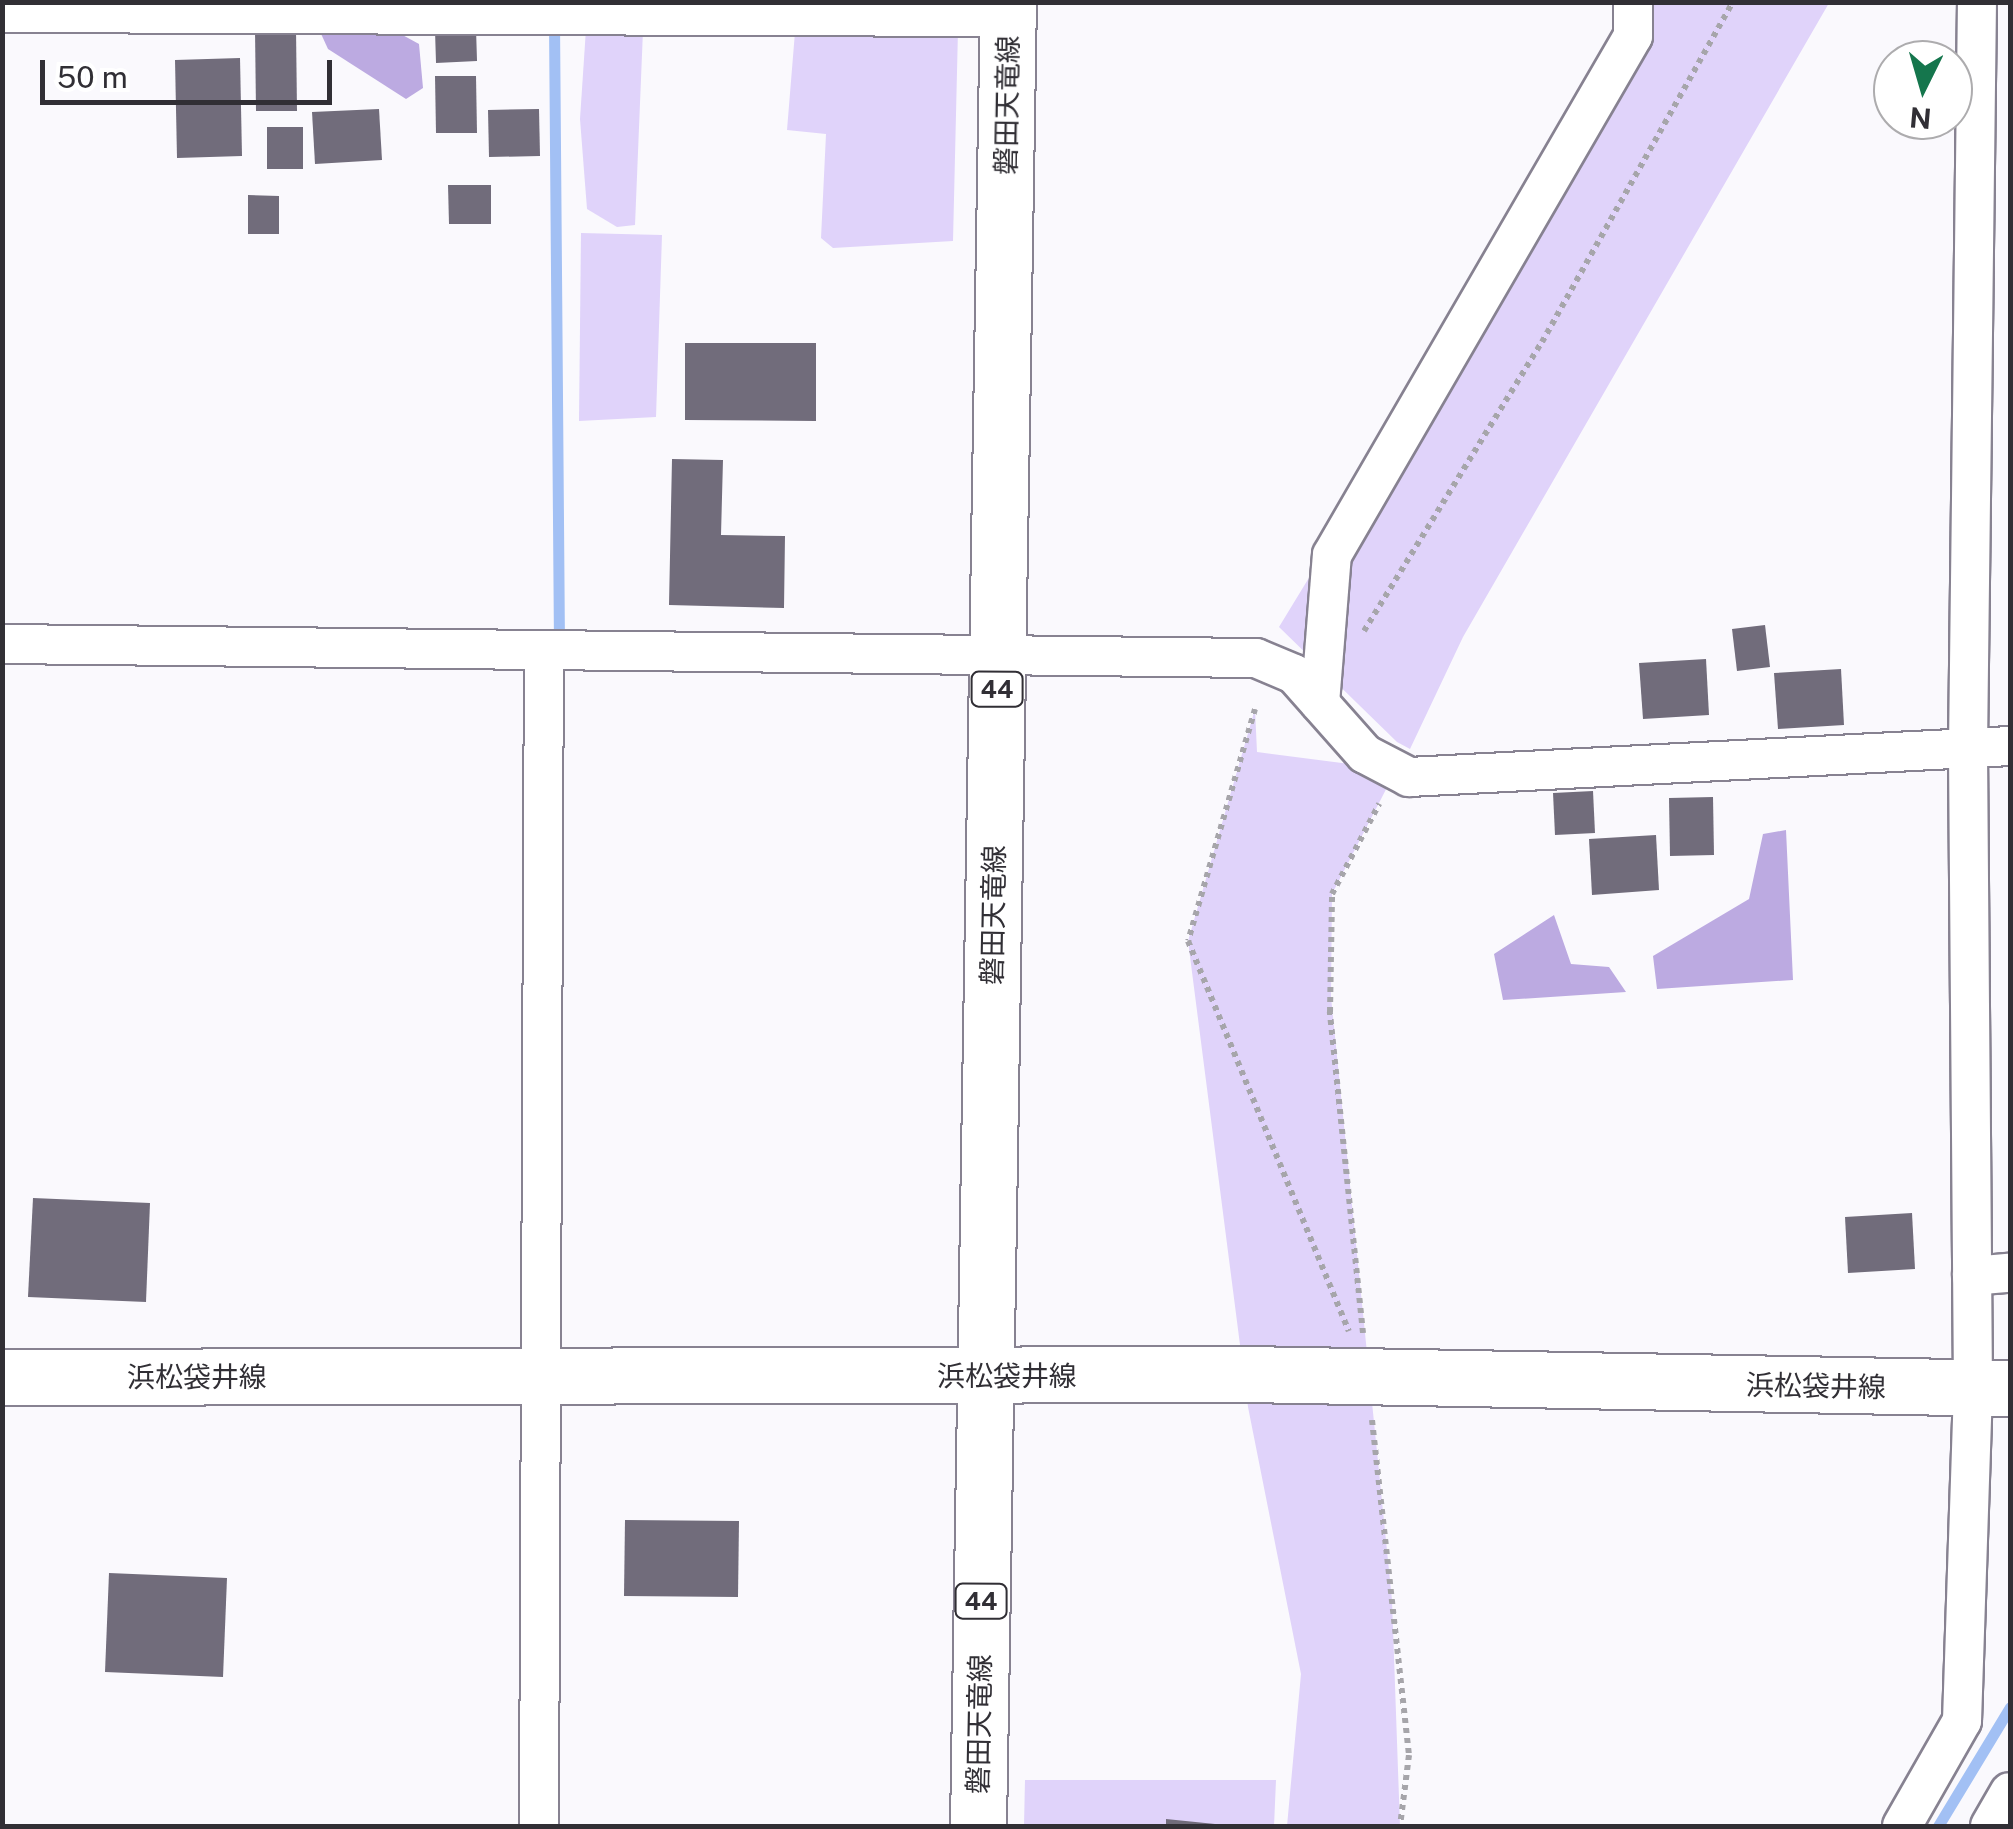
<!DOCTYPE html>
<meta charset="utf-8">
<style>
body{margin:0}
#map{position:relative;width:2013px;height:1829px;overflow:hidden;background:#faf9fd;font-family:"Public Sans","Noto Sans JP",sans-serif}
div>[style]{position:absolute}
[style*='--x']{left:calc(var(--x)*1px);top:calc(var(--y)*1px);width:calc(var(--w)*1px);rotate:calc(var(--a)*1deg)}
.green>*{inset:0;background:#e0d3fa}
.forest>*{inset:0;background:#bcaae1}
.stream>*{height:11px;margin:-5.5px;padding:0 5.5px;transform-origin:5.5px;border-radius:5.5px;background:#a2c0f4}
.building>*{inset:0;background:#716c7b}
.path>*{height:6px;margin-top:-3px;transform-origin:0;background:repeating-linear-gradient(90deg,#a6a5aa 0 5px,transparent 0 10px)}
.roads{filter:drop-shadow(2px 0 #878291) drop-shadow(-2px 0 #878291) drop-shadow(0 2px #878291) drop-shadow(0 -2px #878291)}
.minor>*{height:38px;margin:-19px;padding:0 19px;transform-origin:19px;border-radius:19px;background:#fff}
.secondary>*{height:55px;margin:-27.5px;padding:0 27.5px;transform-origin:27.5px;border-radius:27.5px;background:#fff}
.primary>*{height:55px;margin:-27.5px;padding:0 27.5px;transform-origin:27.5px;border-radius:27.5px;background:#fff}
span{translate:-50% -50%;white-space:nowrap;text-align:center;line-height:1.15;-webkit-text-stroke:10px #fff;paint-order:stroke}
.shield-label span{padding:2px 8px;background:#fff;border:2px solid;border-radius:8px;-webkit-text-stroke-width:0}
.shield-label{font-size:25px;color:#312f35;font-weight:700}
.street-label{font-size:28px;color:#312f35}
.frame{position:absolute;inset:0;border:5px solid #312f35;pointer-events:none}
.north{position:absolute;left:1873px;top:40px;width:100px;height:100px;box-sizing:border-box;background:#fff;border:2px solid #adacae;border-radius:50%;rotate:185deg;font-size:28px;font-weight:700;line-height:40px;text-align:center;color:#312f35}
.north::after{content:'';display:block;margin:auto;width:35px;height:45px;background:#15764d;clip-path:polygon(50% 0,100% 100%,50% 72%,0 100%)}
.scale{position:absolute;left:40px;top:60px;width:292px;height:45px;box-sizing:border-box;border:5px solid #312f35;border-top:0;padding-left:12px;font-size:30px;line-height:35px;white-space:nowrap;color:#312f35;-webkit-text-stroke:8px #fff;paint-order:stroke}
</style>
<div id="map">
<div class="green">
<div style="clip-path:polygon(1649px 3px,1829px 3px,1463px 637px,1410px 749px,1397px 742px,1279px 627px,1514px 241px)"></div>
<div style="clip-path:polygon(586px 29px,643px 30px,635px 225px,617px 227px,587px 209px,580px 119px)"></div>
<div style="clip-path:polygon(958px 30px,953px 241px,833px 248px,821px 238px,826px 134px,787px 130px,795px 32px)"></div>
<div style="clip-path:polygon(581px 233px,662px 235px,656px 417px,579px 421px)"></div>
<div style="clip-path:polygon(1255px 709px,1257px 752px,1396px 770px,1332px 894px,1331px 997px,1392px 1600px,1400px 1826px,1287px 1826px,1301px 1674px,1248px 1407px,1188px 941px)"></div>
<div style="clip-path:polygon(1025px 1780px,1276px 1780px,1274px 1826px,1024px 1826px)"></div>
</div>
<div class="forest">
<div style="clip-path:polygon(364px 14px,419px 44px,423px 88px,406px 99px,328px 49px,317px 25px)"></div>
<div style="clip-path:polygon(1786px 830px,1793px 980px,1657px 989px,1653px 956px,1749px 899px,1763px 834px)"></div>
<div style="clip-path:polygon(1554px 915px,1571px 964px,1609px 967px,1626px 992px,1503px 1000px,1494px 954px)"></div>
</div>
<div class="stream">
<div style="--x:554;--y:22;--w:621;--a:89.54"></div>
<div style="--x:1938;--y:1826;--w:139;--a:-58.8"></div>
</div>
<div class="building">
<div style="clip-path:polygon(296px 29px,297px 111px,256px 111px,255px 30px)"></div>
<div style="clip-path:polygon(476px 29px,477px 61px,436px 63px,435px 31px)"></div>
<div style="clip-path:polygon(240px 58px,242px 156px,177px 158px,175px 60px)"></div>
<div style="clip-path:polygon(435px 76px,476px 76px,477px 133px,436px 133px)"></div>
<div style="clip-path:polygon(379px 109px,382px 160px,315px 164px,312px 112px)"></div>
<div style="clip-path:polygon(539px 109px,540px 156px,489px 157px,488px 110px)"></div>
<div style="clip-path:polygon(267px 127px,303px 127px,303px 169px,267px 169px)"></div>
<div style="clip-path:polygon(448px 185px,491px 185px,491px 224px,449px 224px)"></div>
<div style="clip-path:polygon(248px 195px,279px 196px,279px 234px,248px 234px)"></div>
<div style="clip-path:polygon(685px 343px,816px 343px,816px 421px,685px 420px)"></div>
<div style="clip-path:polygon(672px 459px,723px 460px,721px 535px,785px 536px,784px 608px,669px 605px)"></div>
<div style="clip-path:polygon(1765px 625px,1770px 667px,1737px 671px,1732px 629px)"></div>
<div style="clip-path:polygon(1706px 659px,1709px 715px,1643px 719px,1639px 663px)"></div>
<div style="clip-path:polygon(1841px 669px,1844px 725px,1778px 729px,1774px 673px)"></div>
<div style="clip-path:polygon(1593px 791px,1595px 833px,1555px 835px,1553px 793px)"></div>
<div style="clip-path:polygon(1713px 797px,1714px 855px,1670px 856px,1669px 798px)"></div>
<div style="clip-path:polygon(1656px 835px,1659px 890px,1592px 895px,1589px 839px)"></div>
<div style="clip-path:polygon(33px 1198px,150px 1203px,146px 1302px,28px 1297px)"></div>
<div style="clip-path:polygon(1912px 1213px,1915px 1269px,1848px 1273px,1845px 1217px)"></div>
<div style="clip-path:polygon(625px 1520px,739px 1521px,738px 1597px,624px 1596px)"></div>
<div style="clip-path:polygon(109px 1573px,227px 1578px,223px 1677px,105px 1672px)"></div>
<div style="clip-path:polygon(1166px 1819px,1215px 1824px,1215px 1826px,1166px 1826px)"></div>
</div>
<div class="path">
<div style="--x:1364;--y:631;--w:339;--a:-58.4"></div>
<div style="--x:1542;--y:342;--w:390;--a:-60.7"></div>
<div style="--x:1255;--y:709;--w:241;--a:106.1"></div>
<div style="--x:1188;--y:941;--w:422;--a:67.6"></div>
<div style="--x:1363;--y:1333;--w:323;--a:-95.9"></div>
<div style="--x:1330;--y:1012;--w:118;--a:-89"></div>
<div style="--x:1332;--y:894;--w:102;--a:-62.4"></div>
<div style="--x:1372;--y:1420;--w:337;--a:83.7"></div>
<div style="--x:1409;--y:1755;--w:72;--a:97.2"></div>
</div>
<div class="roads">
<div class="minor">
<div style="--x:2;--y:13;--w:1006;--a:0.23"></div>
<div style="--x:2;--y:644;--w:1254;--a:0.64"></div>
<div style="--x:1256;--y:658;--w:41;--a:22.8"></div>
<div style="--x:1294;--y:674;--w:107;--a:48.4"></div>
<div style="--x:1365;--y:754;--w:50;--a:27.6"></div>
<div style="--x:1409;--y:777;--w:602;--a:-2.95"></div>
<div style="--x:1320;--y:703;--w:148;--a:-85.4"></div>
<div style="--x:1332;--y:555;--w:600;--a:-59.89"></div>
<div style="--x:1633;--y:36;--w:34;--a:-90"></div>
<div style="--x:1972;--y:1276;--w:38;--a:-5"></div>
<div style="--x:539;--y:1826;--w:1174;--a:-89.76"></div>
<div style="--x:1902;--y:1826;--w:121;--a:-60.3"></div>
<div style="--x:1962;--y:1721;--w:333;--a:-88.1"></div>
<div style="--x:1973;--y:1388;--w:640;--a:-90.45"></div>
<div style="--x:1968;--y:748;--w:746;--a:-89.31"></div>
<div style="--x:1990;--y:1826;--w:39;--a:-60"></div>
</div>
<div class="secondary">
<div style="--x:2;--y:1377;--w:1244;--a:-0.14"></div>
<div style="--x:1246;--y:1374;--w:764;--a:1.05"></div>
</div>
<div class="primary">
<div style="--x:978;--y:1826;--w:1824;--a:-89.06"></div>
</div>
</div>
<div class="shield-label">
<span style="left:997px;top:689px">44</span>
<span style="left:981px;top:1601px">44</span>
</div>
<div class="street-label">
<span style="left:1007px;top:105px;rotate:-89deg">磐田天竜線</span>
<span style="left:993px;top:915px;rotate:-89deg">磐田天竜線</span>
<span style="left:1007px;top:1376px">浜松袋井線</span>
<span style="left:197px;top:1377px">浜松袋井線</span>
<span style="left:1816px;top:1386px;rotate:1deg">浜松袋井線</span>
<span style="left:979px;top:1724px;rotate:-89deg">磐田天竜線</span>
</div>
<div class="frame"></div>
<div class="north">N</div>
<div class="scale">50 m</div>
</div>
